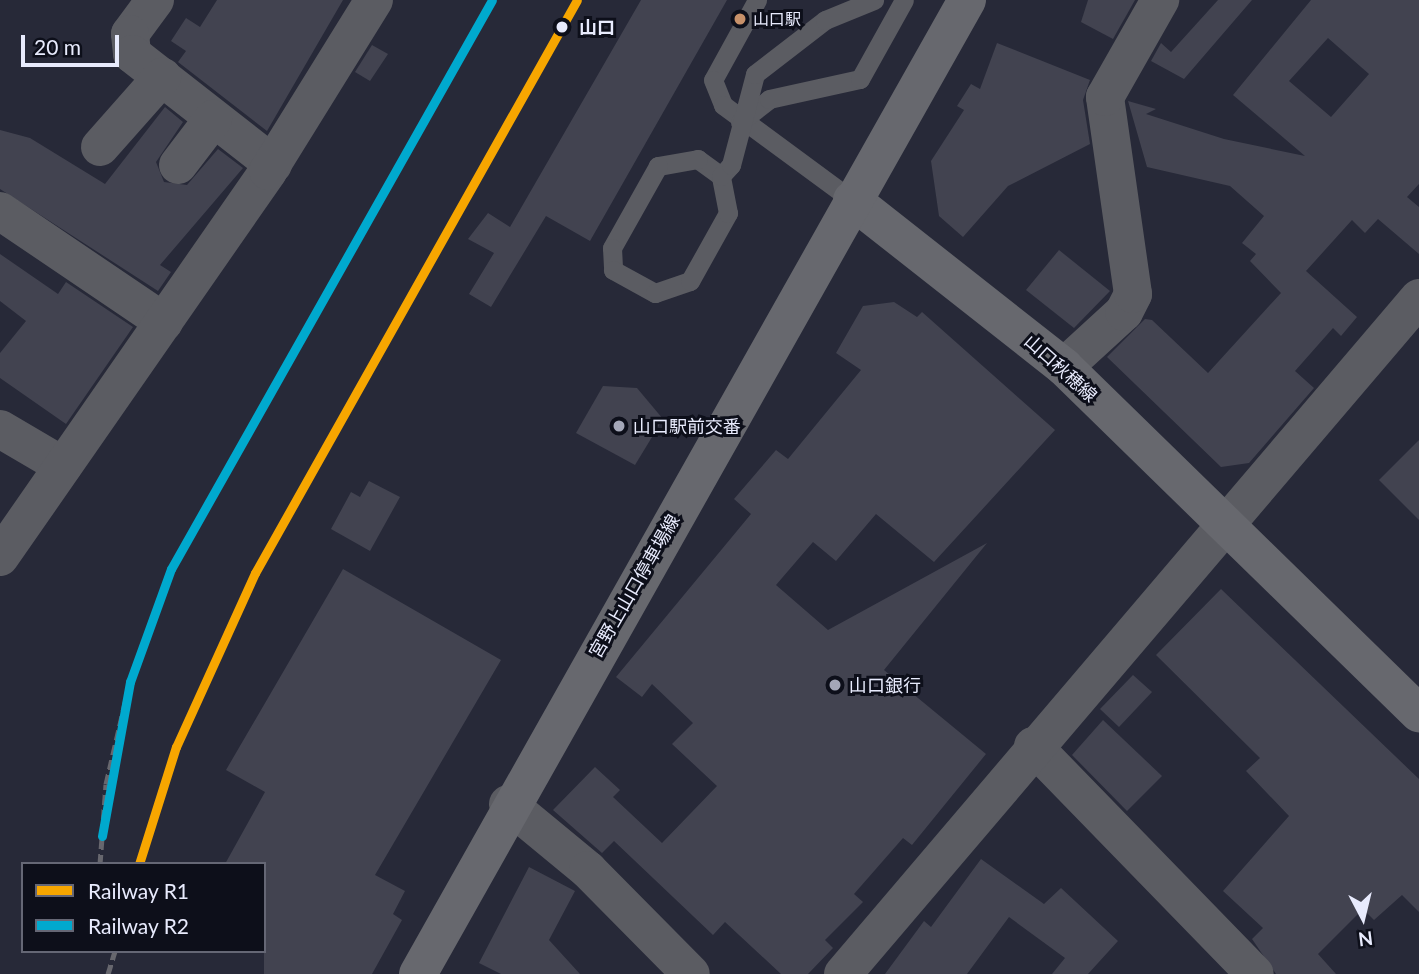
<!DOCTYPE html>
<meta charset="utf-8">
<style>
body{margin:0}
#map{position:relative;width:1419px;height:974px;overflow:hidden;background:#272938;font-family:Lato,"Noto Sans JP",sans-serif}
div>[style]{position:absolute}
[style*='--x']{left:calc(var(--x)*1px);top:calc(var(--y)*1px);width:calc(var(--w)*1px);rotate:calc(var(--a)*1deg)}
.building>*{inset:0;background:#424350}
.service>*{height:19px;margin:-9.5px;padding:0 9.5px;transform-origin:9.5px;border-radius:9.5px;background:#5b5c62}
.minor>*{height:38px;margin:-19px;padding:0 19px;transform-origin:19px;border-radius:19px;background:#5b5c62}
.secondary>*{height:38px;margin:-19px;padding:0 19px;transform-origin:19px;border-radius:19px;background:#67686e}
.rail>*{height:5px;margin-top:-2.5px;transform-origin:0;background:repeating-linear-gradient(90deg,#67676e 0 10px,transparent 0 15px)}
.rail-1>*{height:9px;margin:-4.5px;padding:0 4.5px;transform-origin:4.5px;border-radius:4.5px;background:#f7a600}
.rail-2>*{height:9px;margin:-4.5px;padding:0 4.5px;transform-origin:4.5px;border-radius:4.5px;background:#00a9ce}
.dots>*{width:19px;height:19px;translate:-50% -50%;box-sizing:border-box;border:4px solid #0d0f1a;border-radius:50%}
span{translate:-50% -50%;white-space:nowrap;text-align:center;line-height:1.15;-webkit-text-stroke:6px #0d0f1a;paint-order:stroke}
.bus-label{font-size:16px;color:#e8ebfd}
.left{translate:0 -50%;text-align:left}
.stop-label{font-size:18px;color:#e8ebfd;font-weight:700}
.street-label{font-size:18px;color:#e8ebfd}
.poi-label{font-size:18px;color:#e8ebfd}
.legend{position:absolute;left:21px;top:862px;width:245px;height:91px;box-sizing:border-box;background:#0d0f1a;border:2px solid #656775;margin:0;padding:9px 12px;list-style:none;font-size:21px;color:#e8ebfd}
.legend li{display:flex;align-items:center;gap:14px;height:35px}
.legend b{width:35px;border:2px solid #656775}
.north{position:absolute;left:1328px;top:883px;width:70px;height:70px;-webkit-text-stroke:5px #0d0f1a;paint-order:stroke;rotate:173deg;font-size:19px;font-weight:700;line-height:28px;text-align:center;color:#e8ebfd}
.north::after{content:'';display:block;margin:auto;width:24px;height:32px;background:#e8ebfd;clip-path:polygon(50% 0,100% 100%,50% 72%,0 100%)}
.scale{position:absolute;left:21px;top:35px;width:98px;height:32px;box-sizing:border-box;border:4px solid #e8ebfd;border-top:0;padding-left:9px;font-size:21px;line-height:24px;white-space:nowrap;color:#e8ebfd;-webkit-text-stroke:5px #0d0f1a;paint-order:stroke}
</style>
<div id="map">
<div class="building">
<div style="clip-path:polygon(217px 0,343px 0,267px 131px,178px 62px,186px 51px,171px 41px,186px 18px,200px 27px)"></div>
<div style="clip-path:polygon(641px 0,727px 0,590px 241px,546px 216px,491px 307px,469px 294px,494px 253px,468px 239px,488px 213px,510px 227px)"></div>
<div style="clip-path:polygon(1088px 0,1135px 0,1113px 39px,1081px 22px)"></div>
<div style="clip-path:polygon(1218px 0,1252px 0,1184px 79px,1151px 61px,1161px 43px,1171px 52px)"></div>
<div style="clip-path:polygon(evenodd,1311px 0,1419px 0,1419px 184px,1407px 197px,1419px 207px,1419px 254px,1378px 219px,1365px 233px,1352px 220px,1306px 271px,1357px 317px,1341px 336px,1333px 328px,1295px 371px,1314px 388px,1249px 463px,1221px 467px,1107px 357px,1145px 319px,1152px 320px,1208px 373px,1281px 293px,1250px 261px,1256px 254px,1242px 243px,1264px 216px,1230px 186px,1147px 167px,1128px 101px,1156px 109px,1146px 114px,1224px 139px,1305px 156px,1233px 95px,1311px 0,1328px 38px,1369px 74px,1331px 117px,1289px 81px,1328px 38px)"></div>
<div style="clip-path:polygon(997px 43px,1090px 80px,1083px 100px,1090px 144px,1008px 186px,963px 237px,939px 216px,931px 161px,964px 110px,957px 106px,971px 84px,980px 89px)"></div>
<div style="clip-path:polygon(372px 45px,388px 54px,370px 81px,355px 72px)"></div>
<div style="clip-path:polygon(165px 107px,183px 122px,156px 162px,164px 182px,187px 185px,218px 149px,243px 168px,160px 265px,171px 272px,158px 291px,0 189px,0 130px,30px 138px,105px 184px)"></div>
<div style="clip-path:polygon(1059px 250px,1110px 291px,1074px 328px,1026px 290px)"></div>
<div style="clip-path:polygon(0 254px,58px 294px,66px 282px,133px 327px,66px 424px,0 378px,0 353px,26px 321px,0 301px)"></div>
<div style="clip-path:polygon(894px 302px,917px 317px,922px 312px,1055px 430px,934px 562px,876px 514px,836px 561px,813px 542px,776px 585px,828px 630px,987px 543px,884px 670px,986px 754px,912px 845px,903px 838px,854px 894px,863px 902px,825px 940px,833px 948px,808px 974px,781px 974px,725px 922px,713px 935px,614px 841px,602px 853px,553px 810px,595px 767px,620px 790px,613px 797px,662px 843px,717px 786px,672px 744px,693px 723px,652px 684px,642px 697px,616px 677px,751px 514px,734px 499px,776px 450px,788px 459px,861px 370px,836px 353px,863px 306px)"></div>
<div style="clip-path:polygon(603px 386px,637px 388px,663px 419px,635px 465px,576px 433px)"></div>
<div style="clip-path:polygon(1419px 440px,1419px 520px,1379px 480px)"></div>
<div style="clip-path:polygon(369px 481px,400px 497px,370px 551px,331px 529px,351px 492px,360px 497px)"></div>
<div style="clip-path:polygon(343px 569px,501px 660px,375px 875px,405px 891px,393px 914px,402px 920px,372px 974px,264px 974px,264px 864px,225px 864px,265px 792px,226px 770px)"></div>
<div style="clip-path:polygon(1221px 589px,1419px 779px,1419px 912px,1402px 895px,1374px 920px,1363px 909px,1318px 954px,1336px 974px,1276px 974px,1252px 939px,1263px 928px,1223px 891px,1289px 816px,1246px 771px,1260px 758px,1156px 655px)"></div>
<div style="clip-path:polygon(1133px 675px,1152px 692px,1119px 727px,1100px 709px)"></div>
<div style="clip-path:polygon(1103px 720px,1162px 776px,1127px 811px,1072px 755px)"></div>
<div style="clip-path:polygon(981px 859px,1044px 904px,1061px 888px,1118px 941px,1088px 974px,1052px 974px,1065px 958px,1009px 917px,967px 974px,885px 974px,924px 921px,931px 927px)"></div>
<div style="clip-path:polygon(529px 867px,575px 891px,549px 940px,580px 974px,501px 974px,479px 963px)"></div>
</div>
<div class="service">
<div style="--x:757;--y:0;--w:91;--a:118.8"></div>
<div style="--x:713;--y:80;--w:27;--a:68"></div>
<div style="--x:723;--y:105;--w:160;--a:36.4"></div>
<div style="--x:740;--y:122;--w:37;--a:-38"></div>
<div style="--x:769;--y:99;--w:93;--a:-12.4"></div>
<div style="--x:860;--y:79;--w:90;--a:-60.9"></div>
<div style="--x:721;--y:176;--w:29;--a:-144"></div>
<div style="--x:698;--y:159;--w:41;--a:170.1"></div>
<div style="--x:658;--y:166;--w:94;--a:119.3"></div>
<div style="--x:612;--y:248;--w:22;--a:87"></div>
<div style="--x:613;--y:270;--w:48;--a:28.7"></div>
<div style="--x:655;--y:293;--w:37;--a:-19"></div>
<div style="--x:690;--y:281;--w:78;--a:-60.8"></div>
<div style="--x:728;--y:213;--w:38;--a:-101"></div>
<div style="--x:721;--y:176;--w:15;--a:-48"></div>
<div style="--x:731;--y:165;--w:94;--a:-75.2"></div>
<div style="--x:755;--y:74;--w:88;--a:-37.6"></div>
<div style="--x:825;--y:20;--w:53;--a:-22.2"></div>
</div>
<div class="minor">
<div style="--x:155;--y:0;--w:42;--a:126.3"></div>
<div style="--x:130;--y:34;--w:20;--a:84"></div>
<div style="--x:132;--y:54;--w:179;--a:38"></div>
<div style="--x:100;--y:147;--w:94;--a:-48.5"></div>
<div style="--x:178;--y:165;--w:58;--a:-52.7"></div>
<div style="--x:0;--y:211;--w:198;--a:34.1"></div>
<div style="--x:1064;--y:367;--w:81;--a:-42.5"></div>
<div style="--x:1124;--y:312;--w:20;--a:-63"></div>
<div style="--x:1133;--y:294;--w:199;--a:-98.1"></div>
<div style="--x:1105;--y:97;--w:112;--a:-60.4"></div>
<div style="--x:0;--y:429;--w:73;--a:30.4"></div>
<div style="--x:0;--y:557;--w:470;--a:-55.2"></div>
<div style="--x:268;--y:171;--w:201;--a:-58.2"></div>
<div style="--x:1033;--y:746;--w:318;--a:45.8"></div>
<div style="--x:508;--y:804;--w:104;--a:39.5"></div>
<div style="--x:588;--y:870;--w:146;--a:45.3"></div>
<div style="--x:843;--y:974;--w:888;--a:-49.57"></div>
</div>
<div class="secondary">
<div style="--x:852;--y:200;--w:270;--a:38.2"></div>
<div style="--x:1064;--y:367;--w:496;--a:44.3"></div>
<div style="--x:418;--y:974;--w:1118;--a:-60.59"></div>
</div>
<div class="rail">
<div style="--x:100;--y:864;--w:80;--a:-85.7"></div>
<div style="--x:106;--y:784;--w:105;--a:-76.8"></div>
<div style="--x:130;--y:682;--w:120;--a:-70.1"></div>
<div style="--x:171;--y:569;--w:653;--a:-60.57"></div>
<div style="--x:139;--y:864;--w:123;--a:-72.5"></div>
<div style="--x:176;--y:747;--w:191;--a:-65.6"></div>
<div style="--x:255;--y:573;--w:626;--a:-60.73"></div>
<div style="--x:108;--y:974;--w:24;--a:-73"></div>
</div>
<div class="rail-1">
<div style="--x:139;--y:864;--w:123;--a:-72.5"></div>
<div style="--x:176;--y:747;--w:191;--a:-65.6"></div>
<div style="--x:255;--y:573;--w:657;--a:-60.67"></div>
</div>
<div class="rail-2">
<div style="--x:102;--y:836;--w:157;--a:-79.7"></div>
<div style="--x:130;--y:682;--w:120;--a:-70.1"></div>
<div style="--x:171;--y:569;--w:653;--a:-60.57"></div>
</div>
<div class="dots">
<div style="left:740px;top:19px;background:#c7916a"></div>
<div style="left:562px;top:27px;background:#e8ebfd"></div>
<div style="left:619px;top:426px;background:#a4a7b8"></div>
<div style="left:835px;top:685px;background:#a4a7b8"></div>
</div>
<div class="bus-label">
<span class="left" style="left:753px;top:19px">山口駅</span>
</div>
<div class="stop-label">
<span class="left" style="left:579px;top:27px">山口</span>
</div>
<div class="street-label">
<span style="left:1061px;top:368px;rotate:42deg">山口秋穂線</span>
<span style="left:634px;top:586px;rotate:-60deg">宮野上山口停車場線</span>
</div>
<div class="poi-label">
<span class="left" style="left:633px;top:426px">山口駅前交番</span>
<span class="left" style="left:849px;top:685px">山口銀行</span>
</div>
<ul class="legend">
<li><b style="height:9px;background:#f7a600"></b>Railway R1</li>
<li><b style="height:9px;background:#00a9ce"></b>Railway R2</li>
</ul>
<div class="north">N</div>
<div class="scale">20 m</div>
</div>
